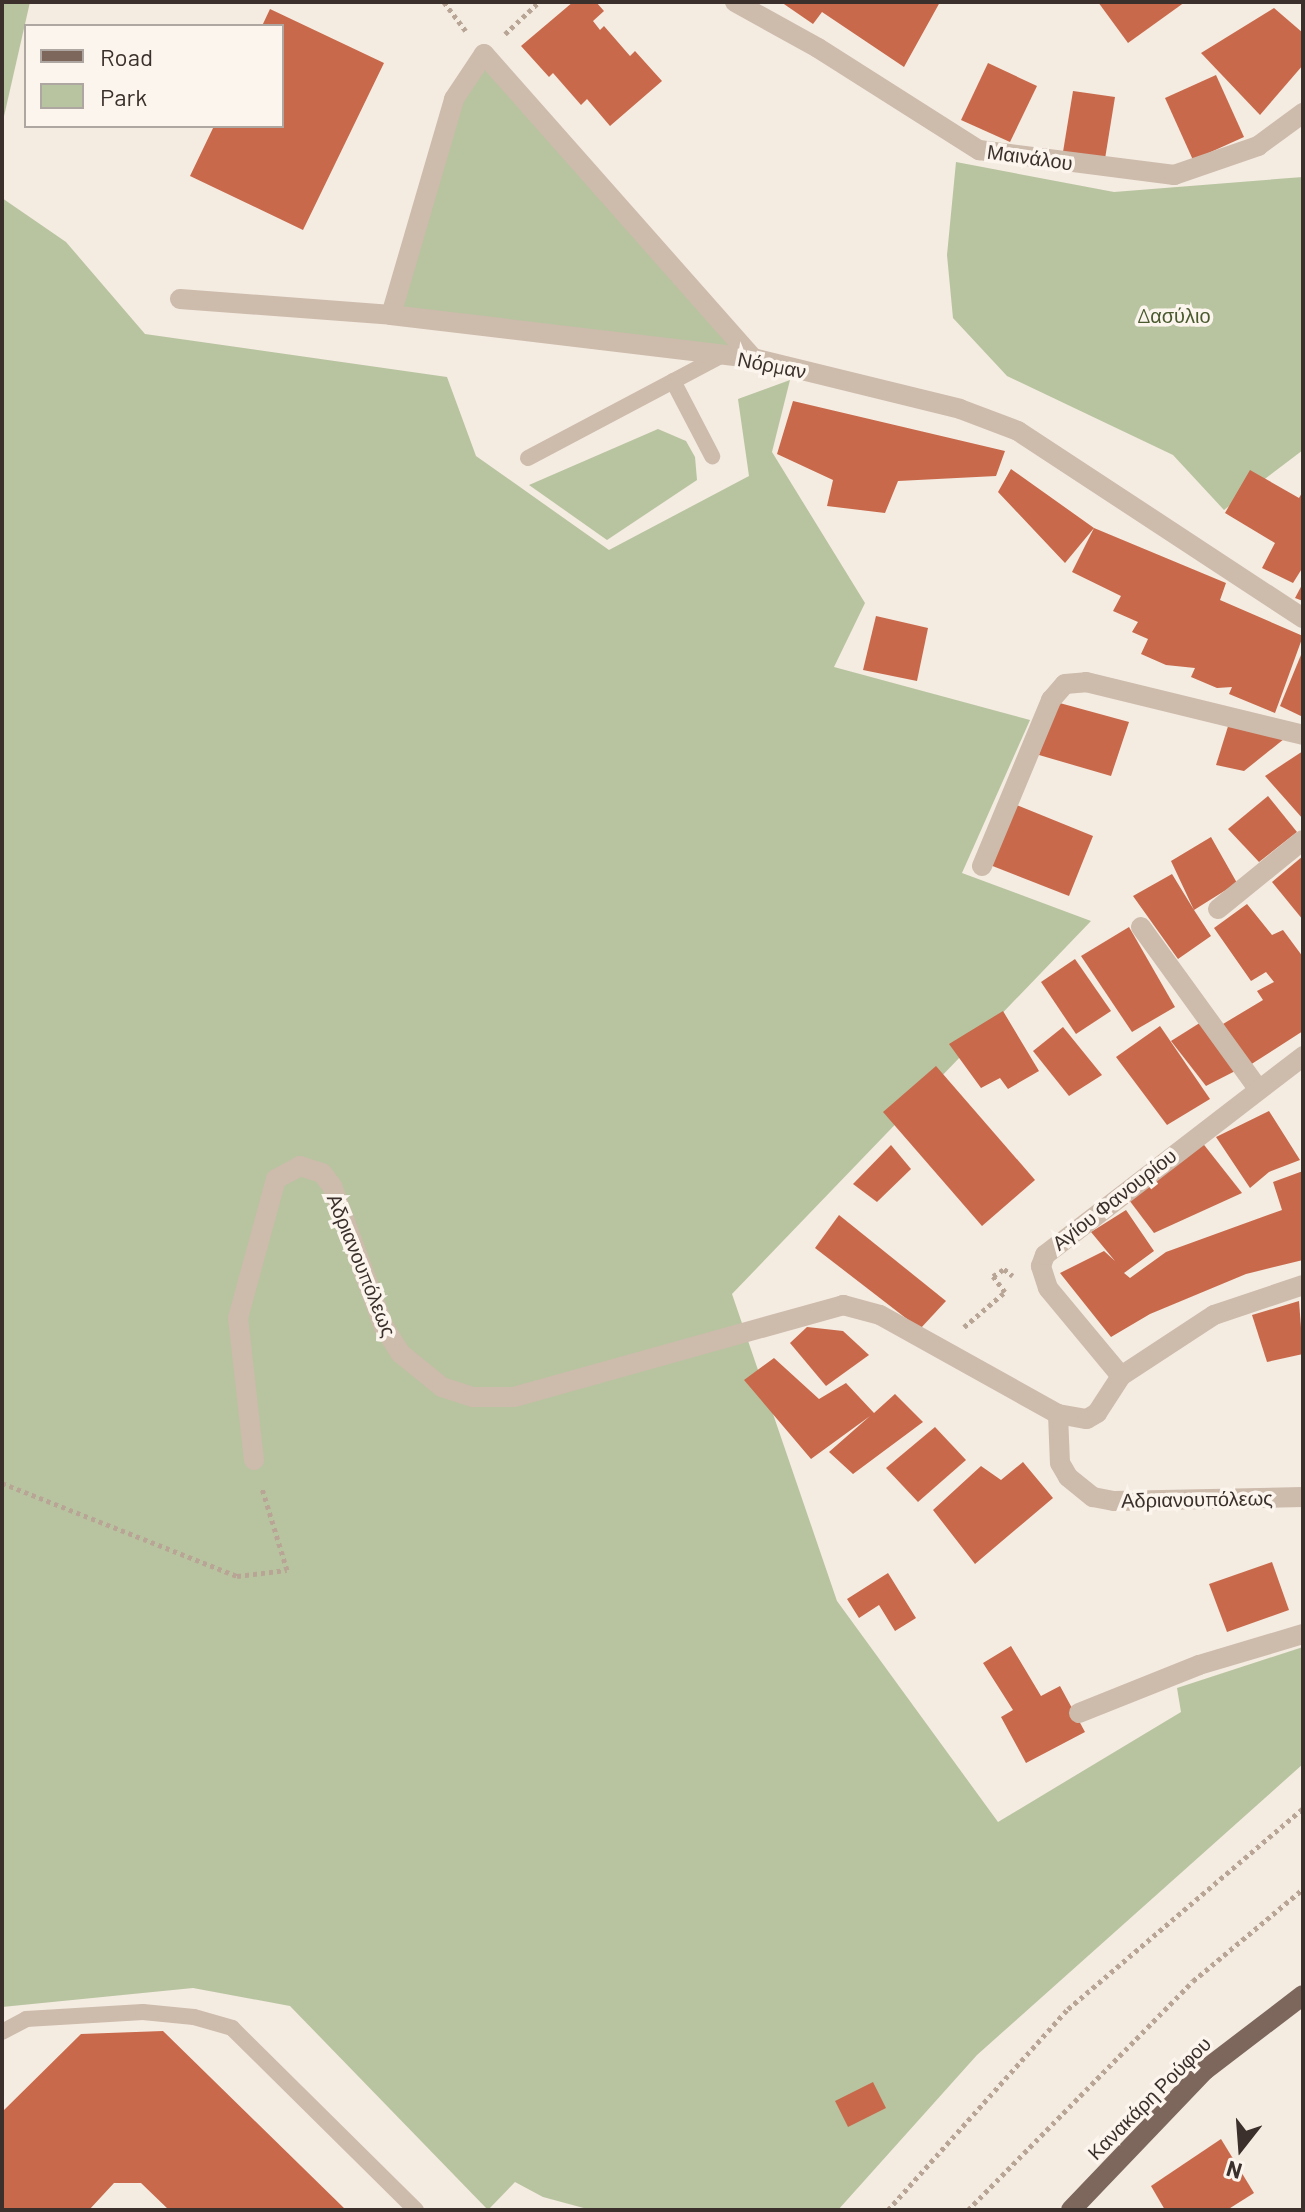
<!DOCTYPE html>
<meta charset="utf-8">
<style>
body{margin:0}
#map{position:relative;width:1305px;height:2212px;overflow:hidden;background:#f4ebe1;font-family:Barlow,sans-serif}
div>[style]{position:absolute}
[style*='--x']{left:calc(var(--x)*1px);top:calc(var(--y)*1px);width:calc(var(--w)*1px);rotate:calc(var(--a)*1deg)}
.green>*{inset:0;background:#b8c4a0}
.building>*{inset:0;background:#c8694b}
.path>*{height:5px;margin-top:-2.5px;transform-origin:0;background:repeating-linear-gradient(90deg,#b9a596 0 4px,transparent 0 8px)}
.service>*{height:16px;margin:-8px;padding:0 8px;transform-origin:8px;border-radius:8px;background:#cdbbac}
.minor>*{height:20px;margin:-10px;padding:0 10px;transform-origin:10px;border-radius:10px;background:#cdbbac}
.primary>*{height:20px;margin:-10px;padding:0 10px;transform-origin:10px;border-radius:10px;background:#7d675c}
span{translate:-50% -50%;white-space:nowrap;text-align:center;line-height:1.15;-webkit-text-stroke:7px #fbf5ee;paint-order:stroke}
.street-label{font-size:20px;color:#3b302b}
.park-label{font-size:20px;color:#4a5a2e}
.frame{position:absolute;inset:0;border:4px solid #3b302b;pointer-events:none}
.legend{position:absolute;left:24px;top:24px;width:260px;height:104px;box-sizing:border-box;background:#fbf5ee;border:2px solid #aea6a0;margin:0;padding:10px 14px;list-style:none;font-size:24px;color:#3b302b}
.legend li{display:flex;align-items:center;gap:16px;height:40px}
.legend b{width:40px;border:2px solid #aea6a0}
.north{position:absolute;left:1201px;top:2108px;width:80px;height:80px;-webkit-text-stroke:6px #fbf5ee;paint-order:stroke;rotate:197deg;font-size:22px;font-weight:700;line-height:32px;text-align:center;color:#3b302b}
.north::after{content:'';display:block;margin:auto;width:28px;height:36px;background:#3b302b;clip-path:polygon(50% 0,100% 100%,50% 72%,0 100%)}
</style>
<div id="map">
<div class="green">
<div style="clip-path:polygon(2px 2px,30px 2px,2px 125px)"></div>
<div style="clip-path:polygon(479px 59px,753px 358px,391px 315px,454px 99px)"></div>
<div style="clip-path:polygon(956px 162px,1114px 192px,1303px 177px,1303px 450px,1224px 510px,1173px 455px,1007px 376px,953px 318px,947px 255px)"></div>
<div style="clip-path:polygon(2px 198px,66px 242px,145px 334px,447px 377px,476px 456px,609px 550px,749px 476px,738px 399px,790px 380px,772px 452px,865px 603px,834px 667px,1030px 720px,962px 873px,1091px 921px,732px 1294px,837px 1601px,998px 1822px,1181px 1712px,1177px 1688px,1303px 1647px,1303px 1764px,977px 2055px,838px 2210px,591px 2210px,543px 2197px,515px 2182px,488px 2210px,290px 2006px,193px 1988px,2px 2007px)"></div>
<div style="clip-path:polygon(658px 429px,686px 441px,695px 457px,697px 480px,607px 540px,529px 485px)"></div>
</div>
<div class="building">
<div style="clip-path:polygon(573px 2px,596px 2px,604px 11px,593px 21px,600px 30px,604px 26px,630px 56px,635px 51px,662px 81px,610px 126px,587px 99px,581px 105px,553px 73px,549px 77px,521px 46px)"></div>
<div style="clip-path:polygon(781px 2px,940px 2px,904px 67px,822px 12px,813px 24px)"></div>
<div style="clip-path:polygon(1098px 2px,1185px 2px,1128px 43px)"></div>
<div style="clip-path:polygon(1274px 8px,1303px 33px,1303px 65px,1260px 115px,1201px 53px)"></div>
<div style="clip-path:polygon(270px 9px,384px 63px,303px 230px,190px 176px,214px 126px,282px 126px,282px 26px,262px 26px)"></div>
<div style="clip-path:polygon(988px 63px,1037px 86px,1010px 142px,961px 120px)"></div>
<div style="clip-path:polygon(1216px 75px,1244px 137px,1193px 160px,1165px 98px)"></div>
<div style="clip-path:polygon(1073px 91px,1115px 97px,1104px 165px,1062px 158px)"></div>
<div style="clip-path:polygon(793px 401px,1005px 451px,996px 476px,898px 481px,885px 513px,827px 506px,833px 480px,777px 454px)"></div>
<div style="clip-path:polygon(1011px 469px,1094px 528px,1226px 583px,1220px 600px,1303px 636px,1275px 713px,1229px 694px,1232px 687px,1217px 688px,1191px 677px,1195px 668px,1166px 665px,1141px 654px,1148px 639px,1132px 632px,1138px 622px,1113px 611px,1121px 596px,1072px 572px,1094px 528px,1065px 563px,998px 492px)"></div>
<div style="clip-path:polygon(1250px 470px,1299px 498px,1303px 491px,1303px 567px,1293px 583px,1262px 568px,1275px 543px,1225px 513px)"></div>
<div style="clip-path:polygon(1303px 583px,1303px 601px,1295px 598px)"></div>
<div style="clip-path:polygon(876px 616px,928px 628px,917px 681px,863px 670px)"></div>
<div style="clip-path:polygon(1303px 650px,1303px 717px,1280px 706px)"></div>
<div style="clip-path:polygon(1056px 702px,1129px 722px,1111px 776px,1039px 755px)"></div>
<div style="clip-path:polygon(1230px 720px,1284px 739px,1244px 771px,1216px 765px)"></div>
<div style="clip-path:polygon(1303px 751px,1303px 819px,1265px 776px)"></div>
<div style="clip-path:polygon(1268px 796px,1297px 832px,1259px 862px,1228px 829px)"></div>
<div style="clip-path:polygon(1014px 804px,1093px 836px,1069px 896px,990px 865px)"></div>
<div style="clip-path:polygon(1211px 837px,1237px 883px,1194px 910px,1211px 936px,1178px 959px,1133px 896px,1172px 874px,1194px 910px,1171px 861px)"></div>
<div style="clip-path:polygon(1303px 856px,1303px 920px,1272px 882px)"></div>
<div style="clip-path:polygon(1247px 904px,1272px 935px,1283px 930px,1303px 957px,1303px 1031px,1250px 1065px,1223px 1024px,1263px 1000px,1257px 991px,1274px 982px,1266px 972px,1251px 981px,1214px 928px)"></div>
<div style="clip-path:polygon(1129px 927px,1175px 1007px,1132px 1032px,1081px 956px)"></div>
<div style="clip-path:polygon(1075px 959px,1111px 1011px,1076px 1034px,1041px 982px)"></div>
<div style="clip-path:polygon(1003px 1011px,1039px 1071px,1008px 1089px,1000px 1078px,981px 1088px,949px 1044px)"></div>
<div style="clip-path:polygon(1206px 1019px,1239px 1069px,1206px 1086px,1171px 1041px)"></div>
<div style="clip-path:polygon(1160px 1026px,1210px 1099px,1167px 1125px,1116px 1057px)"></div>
<div style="clip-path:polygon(1063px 1027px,1102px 1075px,1069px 1096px,1033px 1051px)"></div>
<div style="clip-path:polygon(936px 1066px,1035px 1180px,982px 1226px,883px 1112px)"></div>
<div style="clip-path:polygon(1269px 1111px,1300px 1160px,1269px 1172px,1250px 1188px,1216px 1137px)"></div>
<div style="clip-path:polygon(1201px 1141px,1242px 1193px,1154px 1233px,1126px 1196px)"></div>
<div style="clip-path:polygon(891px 1145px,911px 1169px,877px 1202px,853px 1184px)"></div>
<div style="clip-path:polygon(1303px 1171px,1303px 1260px,1246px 1274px,1150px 1314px,1111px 1337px,1060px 1273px,1104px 1251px,1115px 1261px,1091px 1232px,1126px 1210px,1154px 1251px,1124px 1273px,1130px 1278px,1166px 1252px,1282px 1210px,1273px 1182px)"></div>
<div style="clip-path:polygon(839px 1215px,946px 1301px,920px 1329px,815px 1248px)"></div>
<div style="clip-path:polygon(1299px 1301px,1303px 1354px,1267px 1362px,1252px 1315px)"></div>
<div style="clip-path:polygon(807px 1327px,843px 1331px,869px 1355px,826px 1386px,790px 1343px)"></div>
<div style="clip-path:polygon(774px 1358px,819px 1399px,846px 1383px,874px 1413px,895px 1394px,923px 1422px,853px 1474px,829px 1452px,870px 1416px,811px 1459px,744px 1380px)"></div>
<div style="clip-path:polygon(935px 1427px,966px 1460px,918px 1502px,886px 1468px)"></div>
<div style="clip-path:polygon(1023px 1462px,1053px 1498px,975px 1564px,933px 1510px,981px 1466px,1001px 1480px)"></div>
<div style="clip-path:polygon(1272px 1562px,1289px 1610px,1227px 1632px,1209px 1584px)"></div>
<div style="clip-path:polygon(888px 1573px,916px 1618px,895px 1631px,879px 1605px,859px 1618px,847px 1599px)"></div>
<div style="clip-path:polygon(1011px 1646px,1041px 1696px,1060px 1686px,1085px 1732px,1026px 1763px,1001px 1717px,1013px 1710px,983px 1663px)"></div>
<div style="clip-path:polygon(163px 2031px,346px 2210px,169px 2210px,141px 2183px,114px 2183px,89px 2210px,2px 2210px,2px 2112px,81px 2034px)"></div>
<div style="clip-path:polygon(873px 2082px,886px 2108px,848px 2127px,835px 2101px)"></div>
<div style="clip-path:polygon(1221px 2139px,1254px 2193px,1227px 2210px,1165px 2210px,1151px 2186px)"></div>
</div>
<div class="path">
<div style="--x:444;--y:2;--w:36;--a:53"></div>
<div style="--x:505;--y:34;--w:47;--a:-43.3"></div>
<div style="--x:964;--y:1327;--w:54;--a:-40.5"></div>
<div style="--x:1005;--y:1292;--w:20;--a:-127"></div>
<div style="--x:993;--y:1276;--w:13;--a:-32"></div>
<div style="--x:1004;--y:1269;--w:11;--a:38"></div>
<div style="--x:2;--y:1483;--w:253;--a:21.6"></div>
<div style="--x:237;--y:1576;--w:50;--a:-6.8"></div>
<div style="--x:287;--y:1570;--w:86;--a:-107"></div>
<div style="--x:888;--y:2210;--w:270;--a:-48.2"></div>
<div style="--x:1068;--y:2009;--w:309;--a:-40.5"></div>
<div style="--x:968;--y:2210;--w:321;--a:-45.5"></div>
<div style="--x:1193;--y:1981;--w:143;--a:-39.9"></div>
</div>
<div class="service">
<div style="--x:673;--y:381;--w:85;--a:62.5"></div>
<div style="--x:528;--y:458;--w:218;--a:-27.9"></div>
<div style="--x:2;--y:2032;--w:27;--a:-28"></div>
<div style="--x:26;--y:2019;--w:117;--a:-3.4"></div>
<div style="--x:143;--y:2012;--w:51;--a:5.6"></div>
<div style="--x:194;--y:2017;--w:40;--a:16"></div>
<div style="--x:232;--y:2028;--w:259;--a:44.7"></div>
</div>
<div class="minor">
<div style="--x:735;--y:2;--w:95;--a:29"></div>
<div style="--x:818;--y:48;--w:191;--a:32.4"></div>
<div style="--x:979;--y:150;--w:197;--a:7.3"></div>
<div style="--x:1174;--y:175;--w:89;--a:-19"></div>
<div style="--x:1258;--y:146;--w:56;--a:-36.3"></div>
<div style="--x:180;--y:299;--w:212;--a:4.3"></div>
<div style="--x:391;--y:315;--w:365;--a:6.8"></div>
<div style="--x:753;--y:358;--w:213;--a:13.8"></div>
<div style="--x:960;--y:409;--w:62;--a:20.8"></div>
<div style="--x:1018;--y:431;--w:341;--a:33.3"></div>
<div style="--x:391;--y:315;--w:225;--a:-73.7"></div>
<div style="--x:454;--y:99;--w:54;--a:-56.3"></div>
<div style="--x:484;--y:54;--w:406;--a:48.5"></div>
<div style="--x:982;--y:866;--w:180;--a:-67.4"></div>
<div style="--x:1051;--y:700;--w:21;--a:-49"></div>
<div style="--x:1065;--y:684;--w:21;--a:-5"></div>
<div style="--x:1086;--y:682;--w:223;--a:13.7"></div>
<div style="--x:1218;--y:909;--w:109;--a:-39.1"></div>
<div style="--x:1141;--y:927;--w:198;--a:54.1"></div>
<div style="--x:1121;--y:1376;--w:114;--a:-129.7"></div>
<div style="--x:1048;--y:1288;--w:23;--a:-108"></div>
<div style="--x:1041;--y:1266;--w:12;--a:-70"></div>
<div style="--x:1045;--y:1255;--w:326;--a:-37.6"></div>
<div style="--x:1058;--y:1414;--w:49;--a:87.7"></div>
<div style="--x:1060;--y:1463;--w:16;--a:60"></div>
<div style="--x:1068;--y:1477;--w:32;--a:39"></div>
<div style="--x:1093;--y:1497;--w:21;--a:11"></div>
<div style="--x:1114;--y:1501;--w:189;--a:-1.2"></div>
<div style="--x:254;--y:1460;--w:143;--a:-96.4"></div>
<div style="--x:238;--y:1318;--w:144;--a:-74.7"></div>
<div style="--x:276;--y:1179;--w:27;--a:-28"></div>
<div style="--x:300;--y:1166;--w:23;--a:18"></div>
<div style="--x:322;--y:1173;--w:16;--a:52"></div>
<div style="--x:332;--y:1186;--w:150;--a:69.8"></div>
<div style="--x:384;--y:1327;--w:31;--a:58"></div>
<div style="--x:400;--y:1353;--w:54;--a:39"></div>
<div style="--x:442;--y:1387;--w:33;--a:18"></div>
<div style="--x:473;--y:1397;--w:41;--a:0"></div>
<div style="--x:514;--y:1397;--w:342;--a:-15.6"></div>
<div style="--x:843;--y:1305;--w:38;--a:15"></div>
<div style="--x:880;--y:1315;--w:204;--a:29.1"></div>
<div style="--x:1058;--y:1414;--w:29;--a:10"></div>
<div style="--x:1087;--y:1419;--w:12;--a:-31"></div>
<div style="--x:1097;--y:1413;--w:44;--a:-57"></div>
<div style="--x:1121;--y:1376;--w:111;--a:-33.3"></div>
<div style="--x:1214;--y:1315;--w:94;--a:-18.6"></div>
<div style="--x:1079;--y:1713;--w:129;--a:-21.8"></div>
<div style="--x:1199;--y:1665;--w:109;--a:-16.6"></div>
</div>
<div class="primary">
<div style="--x:1071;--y:2210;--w:194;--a:-46.3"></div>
<div style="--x:1205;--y:2070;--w:123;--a:-37.4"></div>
</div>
<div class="street-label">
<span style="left:1030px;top:157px;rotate:8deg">Μαινάλου</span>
<span style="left:772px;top:365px;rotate:11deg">Νόρμαν</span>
<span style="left:1114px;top:1199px;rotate:-38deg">Αγίου Φανουρίου</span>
<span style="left:362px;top:1265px;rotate:68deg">Αδριανουπόλεως</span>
<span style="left:1197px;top:1499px;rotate:-1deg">Αδριανουπόλεως</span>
<span style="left:1149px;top:2098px;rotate:-45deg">Κανακάρη Ρούφου</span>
</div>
<div class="park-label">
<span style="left:1174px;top:315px">Δασύλιο</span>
</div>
<div class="frame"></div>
<ul class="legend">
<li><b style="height:10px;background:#7d675c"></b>Road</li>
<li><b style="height:22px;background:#b8c4a0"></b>Park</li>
</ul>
<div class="north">N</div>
</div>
